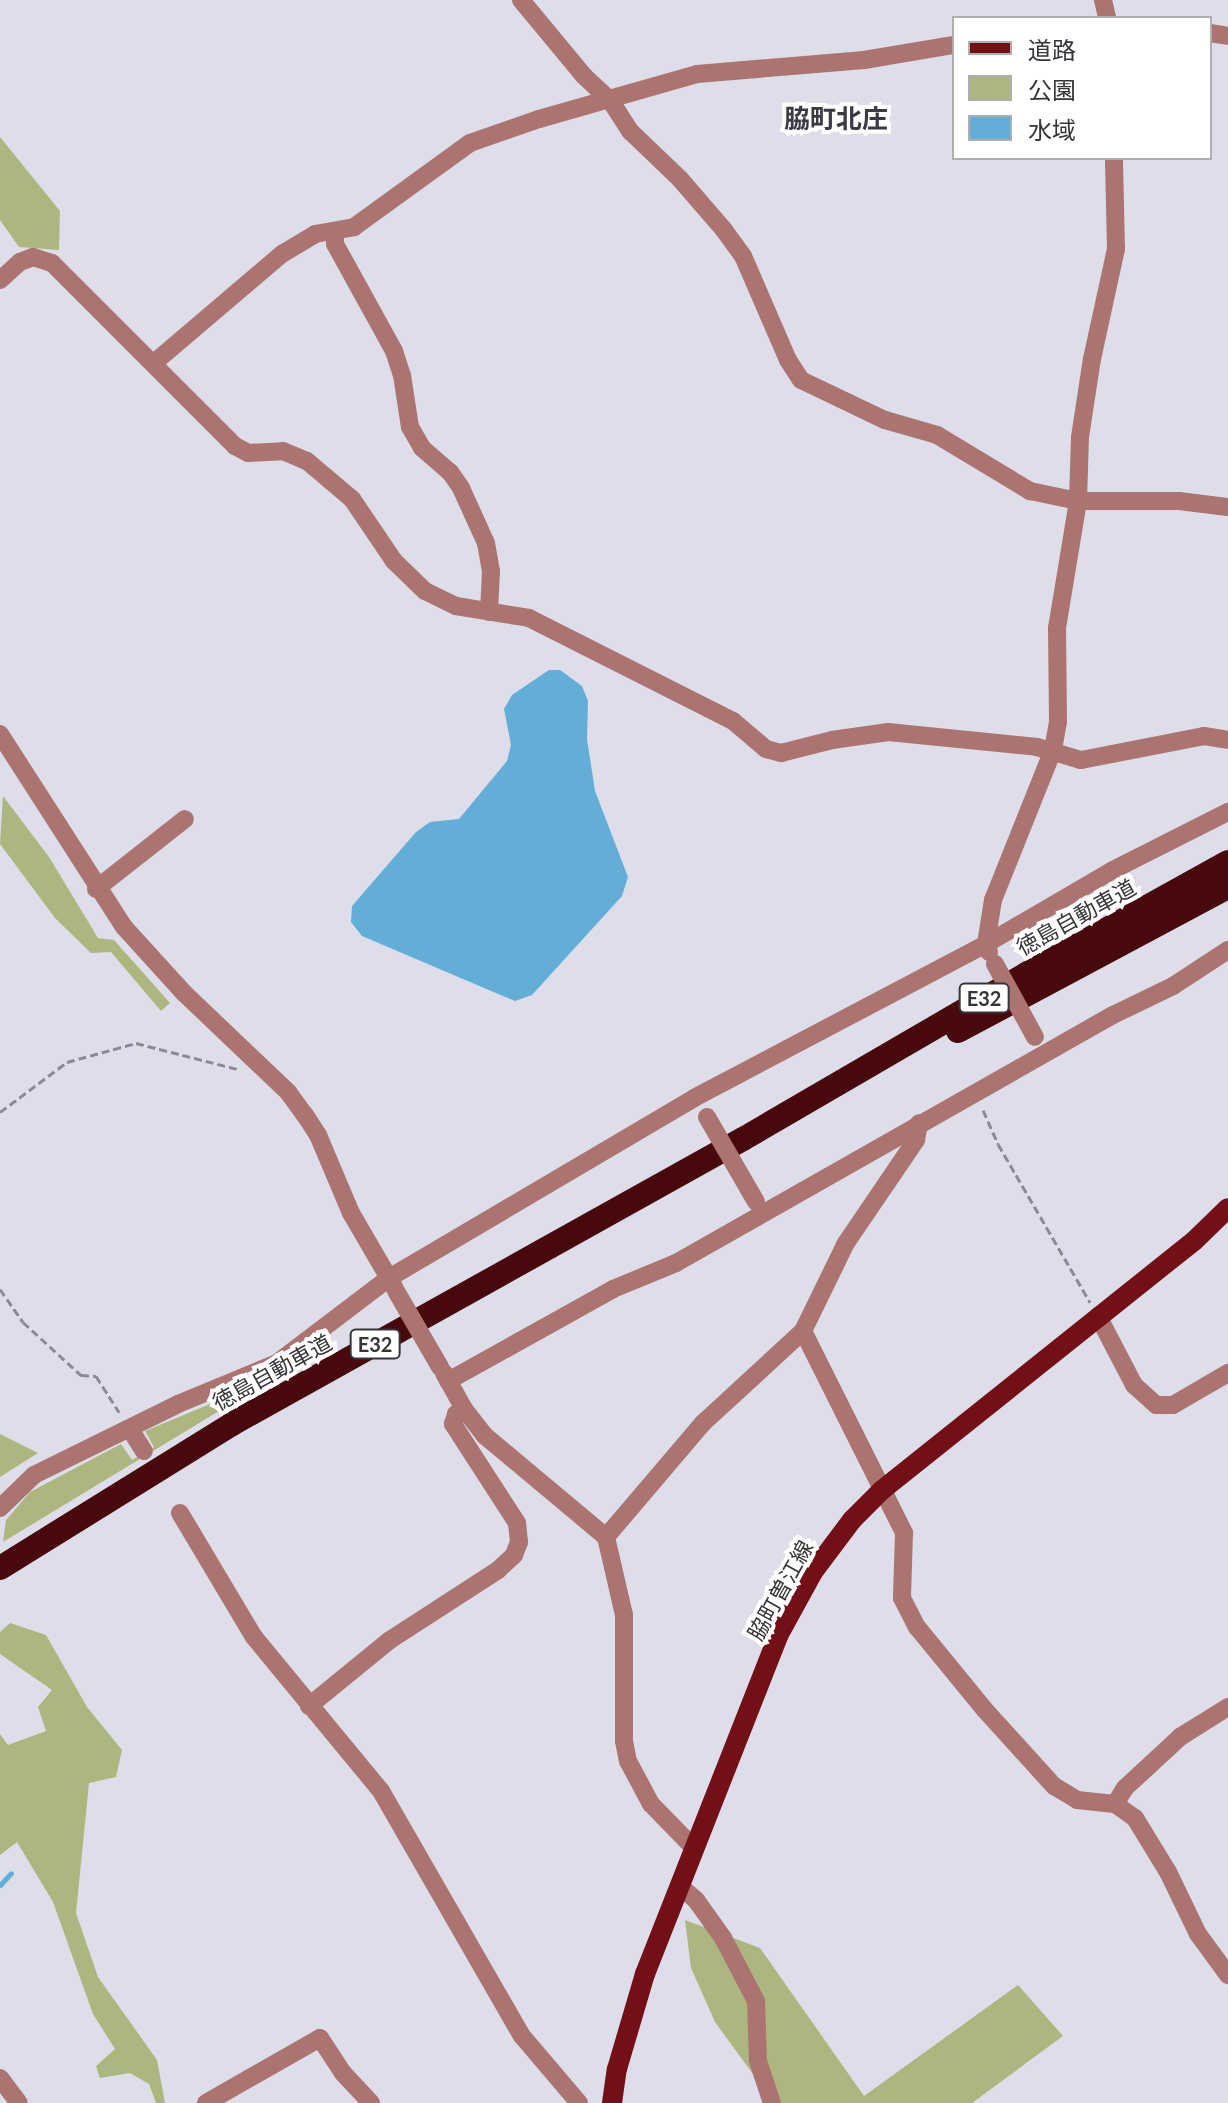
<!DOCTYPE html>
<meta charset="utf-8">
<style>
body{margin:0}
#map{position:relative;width:1228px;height:2103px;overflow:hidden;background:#dddeea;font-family:Lato,"Noto Sans JP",sans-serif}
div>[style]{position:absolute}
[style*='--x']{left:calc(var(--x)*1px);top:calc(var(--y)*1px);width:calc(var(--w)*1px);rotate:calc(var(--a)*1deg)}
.green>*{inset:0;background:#acb780}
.water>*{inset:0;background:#62aed6}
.stream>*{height:5px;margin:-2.5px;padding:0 2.5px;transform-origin:2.5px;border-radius:2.5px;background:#62aed6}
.path>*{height:3px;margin-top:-1.5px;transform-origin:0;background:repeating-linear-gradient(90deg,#898a92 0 8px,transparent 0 12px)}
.minor>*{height:18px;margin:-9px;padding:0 9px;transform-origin:9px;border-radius:9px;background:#ab7471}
.major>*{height:20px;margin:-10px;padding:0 10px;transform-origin:10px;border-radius:10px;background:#730f17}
.highway>*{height:24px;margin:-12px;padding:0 12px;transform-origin:12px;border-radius:12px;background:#48090c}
.minor-bridge>*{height:18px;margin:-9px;padding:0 9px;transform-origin:9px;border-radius:9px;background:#ab7471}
span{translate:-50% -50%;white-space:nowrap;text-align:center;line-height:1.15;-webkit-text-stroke:8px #fff;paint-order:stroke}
.shield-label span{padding:2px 6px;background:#fff;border:2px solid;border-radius:6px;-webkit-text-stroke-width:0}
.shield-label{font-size:20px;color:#35353a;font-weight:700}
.street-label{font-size:22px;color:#35353a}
.quarter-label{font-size:26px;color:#393a43;font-weight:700}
.legend{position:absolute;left:952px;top:16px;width:260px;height:144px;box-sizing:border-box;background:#fff;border:2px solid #aeaeb0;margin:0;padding:10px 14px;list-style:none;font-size:24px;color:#35353a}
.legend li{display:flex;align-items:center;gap:16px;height:40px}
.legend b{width:40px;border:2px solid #aeaeb0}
</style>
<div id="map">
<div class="green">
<div style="clip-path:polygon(0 137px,60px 211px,59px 250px,19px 247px,0 220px)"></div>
<div style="clip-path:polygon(3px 796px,49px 857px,98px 938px,114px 940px,170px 1003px,161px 1011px,111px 952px,91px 953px,55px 918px,0 844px)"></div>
<div style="clip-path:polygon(227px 1397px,219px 1411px,3px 1542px,6px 1520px,30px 1492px,121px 1444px,132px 1460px,154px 1447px,145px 1431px)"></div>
<div style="clip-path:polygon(0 1434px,38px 1453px,0 1477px)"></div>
<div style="clip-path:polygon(10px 1623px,46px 1635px,87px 1707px,122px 1750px,116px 1777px,89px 1783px,76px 1913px,98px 1977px,157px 2060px,165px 2103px,156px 2103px,149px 2084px,130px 2073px,100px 2078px,96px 2066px,115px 2049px,93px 2014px,53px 1902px,17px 1842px,0 1855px,0 1734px,8px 1745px,46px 1731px,38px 1707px,52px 1690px,0 1654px,0 1632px)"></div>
<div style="clip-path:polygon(685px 1920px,760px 1948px,864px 2096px,1018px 1985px,1063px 2036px,972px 2103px,774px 2103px,715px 2022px,691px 1968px)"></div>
</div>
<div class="water">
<div style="clip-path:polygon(549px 670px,560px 670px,582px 686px,588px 701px,587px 739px,595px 791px,628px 877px,622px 896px,532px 995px,515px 1001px,362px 936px,351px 922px,352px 906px,416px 832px,430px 822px,459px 819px,507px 761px,511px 745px,504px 709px,512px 695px)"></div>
</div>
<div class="stream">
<div style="--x:0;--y:1885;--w:16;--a:-47"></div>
</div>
<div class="path">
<div style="--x:983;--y:1110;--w:37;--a:66"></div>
<div style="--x:998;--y:1144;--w:183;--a:59.8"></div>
<div style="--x:0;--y:1112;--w:84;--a:-36.7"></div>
<div style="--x:67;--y:1062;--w:72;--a:-15.4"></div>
<div style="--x:136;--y:1043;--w:104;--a:14.4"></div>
<div style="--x:0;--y:1289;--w:40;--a:55.1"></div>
<div style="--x:23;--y:1322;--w:79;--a:42.4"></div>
<div style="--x:81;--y:1375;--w:15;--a:4"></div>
<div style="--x:96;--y:1376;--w:43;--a:57.4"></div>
</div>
<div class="minor">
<div style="--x:521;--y:0;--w:99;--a:50.3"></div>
<div style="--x:584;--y:76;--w:35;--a:43"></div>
<div style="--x:610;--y:100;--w:37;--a:57"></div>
<div style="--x:630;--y:131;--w:69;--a:43.8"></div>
<div style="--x:680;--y:179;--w:67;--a:49.2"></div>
<div style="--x:724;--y:230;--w:32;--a:54"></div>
<div style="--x:743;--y:256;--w:113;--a:66.6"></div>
<div style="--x:788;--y:360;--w:24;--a:57"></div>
<div style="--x:801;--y:380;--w:93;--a:25.5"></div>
<div style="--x:885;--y:420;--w:54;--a:16.1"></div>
<div style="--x:937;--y:435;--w:109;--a:31.1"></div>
<div style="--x:1030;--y:491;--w:49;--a:11.8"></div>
<div style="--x:1078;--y:501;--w:101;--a:0"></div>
<div style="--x:1179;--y:501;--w:49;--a:7"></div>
<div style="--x:1103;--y:0;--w:18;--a:77"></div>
<div style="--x:1210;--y:33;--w:18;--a:9"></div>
<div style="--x:335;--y:232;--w:12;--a:90"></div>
<div style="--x:335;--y:244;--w:122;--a:61.1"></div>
<div style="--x:394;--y:351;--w:25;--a:72"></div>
<div style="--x:402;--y:375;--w:53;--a:81.3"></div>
<div style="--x:410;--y:427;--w:24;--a:60"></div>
<div style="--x:422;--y:448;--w:37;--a:41"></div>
<div style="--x:450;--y:472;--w:19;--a:55"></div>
<div style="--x:461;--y:488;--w:60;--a:65.6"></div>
<div style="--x:486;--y:543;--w:28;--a:80"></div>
<div style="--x:491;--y:571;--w:41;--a:92.8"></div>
<div style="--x:0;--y:280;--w:27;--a:-42"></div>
<div style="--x:20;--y:262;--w:14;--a:-21"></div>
<div style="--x:33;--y:257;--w:20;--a:18"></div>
<div style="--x:52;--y:263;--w:259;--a:45"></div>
<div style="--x:235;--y:446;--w:15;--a:28"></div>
<div style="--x:248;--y:453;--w:35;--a:-3"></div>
<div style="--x:283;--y:451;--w:26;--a:23"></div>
<div style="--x:307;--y:461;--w:59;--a:40.2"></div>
<div style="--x:352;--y:499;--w:75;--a:55.9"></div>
<div style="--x:394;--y:561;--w:43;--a:44.1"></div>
<div style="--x:425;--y:591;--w:34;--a:26"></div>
<div style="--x:456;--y:606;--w:74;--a:9.3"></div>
<div style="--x:529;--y:618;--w:229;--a:26.8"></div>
<div style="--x:733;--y:721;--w:43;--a:40.3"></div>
<div style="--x:766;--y:749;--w:16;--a:15"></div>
<div style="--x:781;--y:753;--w:53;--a:-14.3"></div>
<div style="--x:832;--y:740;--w:57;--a:-8.1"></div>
<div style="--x:888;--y:732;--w:150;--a:5.7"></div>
<div style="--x:1037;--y:747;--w:46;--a:16.5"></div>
<div style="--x:1081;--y:760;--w:125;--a:-11"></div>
<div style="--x:1204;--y:736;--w:24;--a:9"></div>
<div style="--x:155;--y:362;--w:167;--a:-40.4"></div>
<div style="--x:282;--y:254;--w:39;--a:-31"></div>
<div style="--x:315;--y:234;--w:40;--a:-10"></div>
<div style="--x:354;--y:227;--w:143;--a:-35.9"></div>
<div style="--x:470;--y:143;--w:73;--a:-19.2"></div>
<div style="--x:539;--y:119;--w:164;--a:-15.9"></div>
<div style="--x:697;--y:74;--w:168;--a:-4.8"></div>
<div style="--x:864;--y:60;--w:91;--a:-9.5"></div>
<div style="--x:0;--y:734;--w:229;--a:57.3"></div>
<div style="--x:124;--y:927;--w:89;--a:47.7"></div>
<div style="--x:184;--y:993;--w:144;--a:43.6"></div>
<div style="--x:288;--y:1092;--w:29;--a:54"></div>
<div style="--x:305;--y:1115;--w:24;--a:57"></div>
<div style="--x:318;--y:1135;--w:85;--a:67.1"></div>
<div style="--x:351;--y:1213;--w:86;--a:59.8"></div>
<div style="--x:96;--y:889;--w:113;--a:-38.2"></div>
<div style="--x:989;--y:952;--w:9;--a:-111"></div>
<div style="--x:986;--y:944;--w:45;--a:-81"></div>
<div style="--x:993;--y:900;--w:162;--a:-68.2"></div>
<div style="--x:1053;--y:750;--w:29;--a:-80"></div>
<div style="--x:1058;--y:721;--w:93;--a:-90.6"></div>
<div style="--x:1057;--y:628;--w:129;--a:-80.6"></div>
<div style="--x:1078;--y:501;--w:64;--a:-88.2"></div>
<div style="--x:1080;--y:437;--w:79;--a:-81.3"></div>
<div style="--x:1092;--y:359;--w:113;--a:-77.7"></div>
<div style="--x:1116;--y:249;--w:91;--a:-91.3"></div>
<div style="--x:1098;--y:1316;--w:78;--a:62.4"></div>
<div style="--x:1134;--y:1385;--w:30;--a:42"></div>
<div style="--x:1156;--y:1405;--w:17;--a:0"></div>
<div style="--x:1173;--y:1405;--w:64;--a:-30.2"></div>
<div style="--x:803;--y:1331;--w:226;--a:63.4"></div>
<div style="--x:904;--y:1533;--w:65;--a:91.8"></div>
<div style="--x:902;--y:1598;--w:33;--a:63"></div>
<div style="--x:917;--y:1627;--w:107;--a:50.7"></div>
<div style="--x:985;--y:1710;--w:103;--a:47.8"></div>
<div style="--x:1054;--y:1786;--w:27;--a:31"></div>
<div style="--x:1077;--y:1800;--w:38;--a:6"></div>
<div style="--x:1115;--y:1804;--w:24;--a:35"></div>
<div style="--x:1135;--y:1818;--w:63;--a:58.6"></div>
<div style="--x:1168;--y:1872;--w:69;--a:64.2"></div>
<div style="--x:1198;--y:1934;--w:51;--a:53.8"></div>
<div style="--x:444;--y:1373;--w:41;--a:60.9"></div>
<div style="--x:464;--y:1409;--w:33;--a:52"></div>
<div style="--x:484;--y:1435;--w:159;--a:39.9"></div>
<div style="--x:606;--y:1537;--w:80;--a:77"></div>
<div style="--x:624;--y:1615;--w:126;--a:90"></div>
<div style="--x:624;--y:1741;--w:20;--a:79"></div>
<div style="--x:628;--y:1761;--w:49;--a:61.9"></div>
<div style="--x:651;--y:1804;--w:62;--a:45.7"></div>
<div style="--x:448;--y:1381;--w:189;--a:-29.1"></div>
<div style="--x:613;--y:1289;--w:68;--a:-22.4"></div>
<div style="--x:676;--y:1263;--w:502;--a:-29.58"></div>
<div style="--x:1113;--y:1015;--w:67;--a:-25.8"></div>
<div style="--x:1173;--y:986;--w:66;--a:-33.2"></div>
<div style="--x:130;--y:1429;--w:26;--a:58"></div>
<div style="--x:0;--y:1508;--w:47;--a:-44.1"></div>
<div style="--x:34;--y:1475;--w:161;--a:-26.2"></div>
<div style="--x:178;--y:1404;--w:107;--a:-22.5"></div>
<div style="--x:277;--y:1363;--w:141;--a:-37.2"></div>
<div style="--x:389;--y:1278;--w:354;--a:-30.5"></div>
<div style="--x:694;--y:1098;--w:330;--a:-27.8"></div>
<div style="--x:986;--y:944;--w:147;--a:-30.2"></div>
<div style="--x:1113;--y:870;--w:129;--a:-26.8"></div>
<div style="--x:180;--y:1513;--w:144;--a:59.2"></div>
<div style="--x:254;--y:1637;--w:200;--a:50.5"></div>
<div style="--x:381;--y:1791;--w:283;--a:60.1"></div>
<div style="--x:522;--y:2036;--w:88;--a:49.6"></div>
<div style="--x:606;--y:1537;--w:150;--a:-49.6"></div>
<div style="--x:703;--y:1423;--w:136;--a:-42.6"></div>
<div style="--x:803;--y:1331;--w:98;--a:-64"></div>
<div style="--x:846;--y:1243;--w:125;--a:-55.8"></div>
<div style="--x:916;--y:1140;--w:17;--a:-80"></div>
<div style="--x:309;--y:1706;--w:104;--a:-39.2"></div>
<div style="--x:390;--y:1640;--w:129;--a:-32.9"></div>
<div style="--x:498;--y:1570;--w:22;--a:-43"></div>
<div style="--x:514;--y:1555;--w:14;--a:-69"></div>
<div style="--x:519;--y:1542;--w:19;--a:-96"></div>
<div style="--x:517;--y:1523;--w:118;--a:-122.9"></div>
<div style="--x:453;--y:1424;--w:10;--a:-73"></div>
<div style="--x:456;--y:1414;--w:9;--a:-32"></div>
<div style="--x:1115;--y:1804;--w:19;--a:-58"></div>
<div style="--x:1125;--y:1788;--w:75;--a:-42.8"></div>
<div style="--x:1180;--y:1737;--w:57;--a:-32"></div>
<div style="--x:681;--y:1887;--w:20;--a:41"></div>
<div style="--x:696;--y:1900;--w:47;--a:54.6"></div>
<div style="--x:723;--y:1938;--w:71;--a:62.4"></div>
<div style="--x:756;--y:2001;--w:60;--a:88.1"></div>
<div style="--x:758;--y:2061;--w:44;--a:71.6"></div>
<div style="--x:0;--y:2078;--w:31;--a:53"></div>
<div style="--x:206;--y:2103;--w:131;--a:-29.7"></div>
<div style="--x:320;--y:2038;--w:42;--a:56.7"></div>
<div style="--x:343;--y:2073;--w:41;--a:47"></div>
</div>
<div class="major">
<div style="--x:612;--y:2103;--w:34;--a:-82"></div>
<div style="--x:617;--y:2069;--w:99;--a:-73.6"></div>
<div style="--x:645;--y:1974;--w:363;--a:-68.5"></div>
<div style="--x:778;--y:1636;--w:73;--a:-61.3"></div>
<div style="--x:813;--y:1572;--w:65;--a:-53.1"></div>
<div style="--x:852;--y:1520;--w:42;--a:-45"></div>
<div style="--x:882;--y:1490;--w:399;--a:-38.6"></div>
<div style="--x:1194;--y:1241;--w:47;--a:-44.1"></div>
</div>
<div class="highway">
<div style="--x:958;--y:1031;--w:306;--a:-28.1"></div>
<div style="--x:0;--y:1568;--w:273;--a:-31.8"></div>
<div style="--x:232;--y:1424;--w:585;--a:-29.15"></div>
<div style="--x:743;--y:1139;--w:328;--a:-30.2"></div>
<div style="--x:1026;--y:974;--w:231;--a:-29"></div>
</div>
<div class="minor-bridge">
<div style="--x:995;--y:964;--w:83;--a:61.3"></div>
<div style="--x:707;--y:1117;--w:98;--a:60"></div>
<div style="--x:396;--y:1291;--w:88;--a:59.9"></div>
</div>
<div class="shield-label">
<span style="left:984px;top:998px">E32</span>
<span style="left:375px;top:1344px">E32</span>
</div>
<div class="street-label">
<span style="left:1076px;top:917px;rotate:-29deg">徳島自動車道</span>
<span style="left:272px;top:1372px;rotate:-29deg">徳島自動車道</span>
<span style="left:780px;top:1590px;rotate:-61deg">脇町曽江線</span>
</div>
<div class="quarter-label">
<span style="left:836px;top:119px">脇町北庄</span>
</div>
<ul class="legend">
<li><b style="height:10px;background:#730f17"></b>道路</li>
<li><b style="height:22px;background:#acb780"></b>公園</li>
<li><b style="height:22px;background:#62aed6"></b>水域</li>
</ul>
</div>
